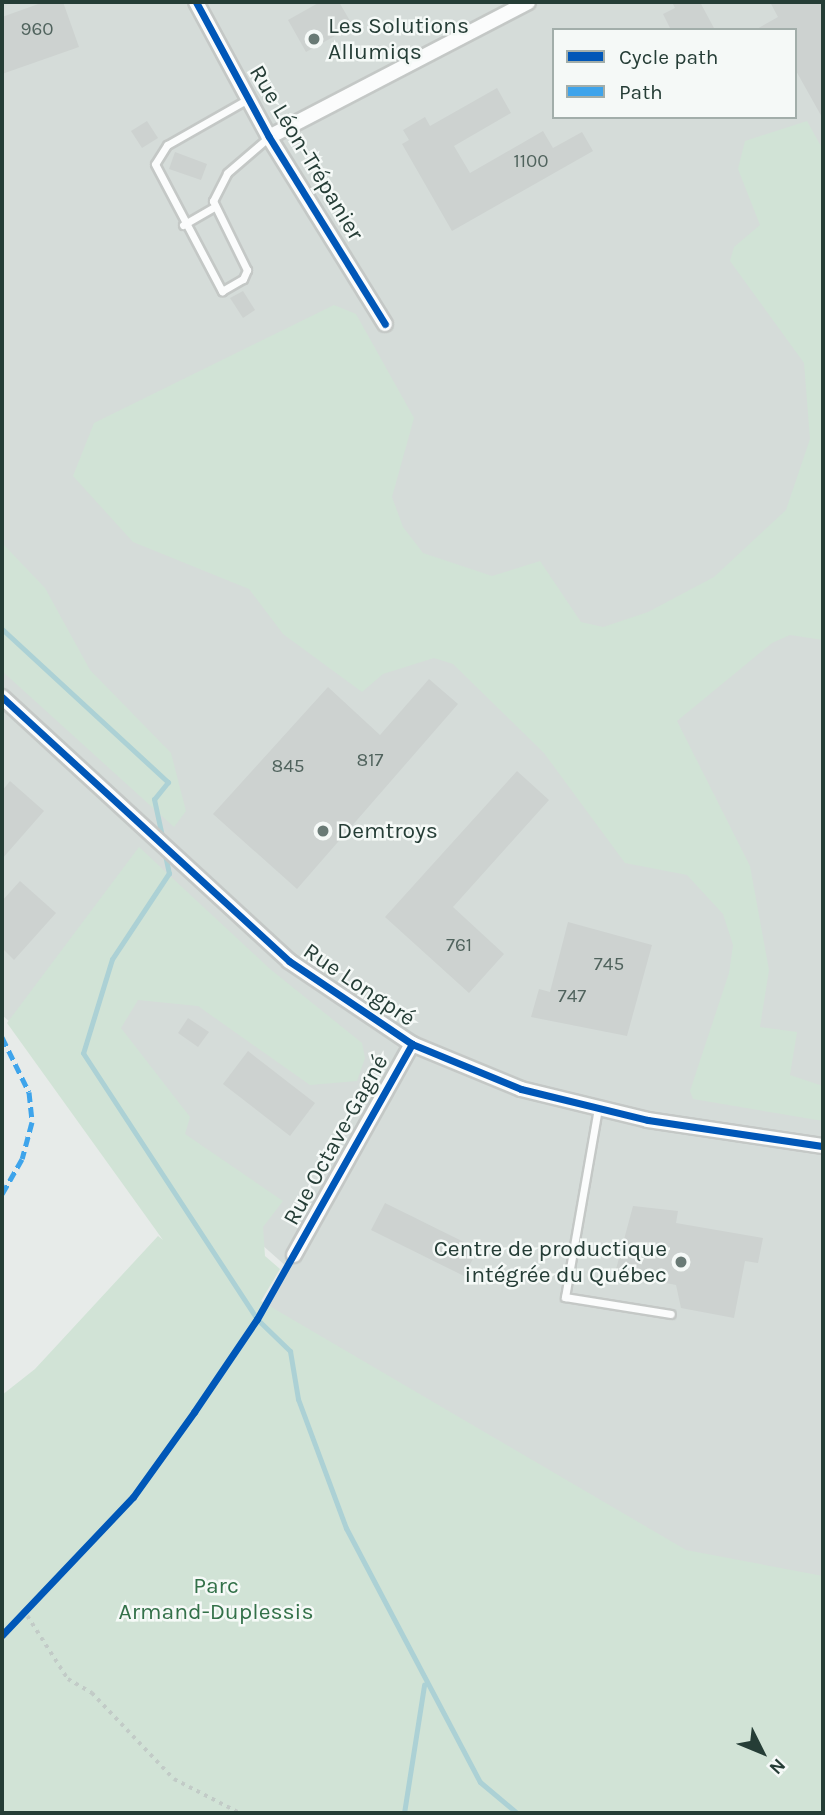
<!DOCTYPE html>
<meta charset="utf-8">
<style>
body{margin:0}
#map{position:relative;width:825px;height:1815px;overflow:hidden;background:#e7ebe9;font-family:Karla,sans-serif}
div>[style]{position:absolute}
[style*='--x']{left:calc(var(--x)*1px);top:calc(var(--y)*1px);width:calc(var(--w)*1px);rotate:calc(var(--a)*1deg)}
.built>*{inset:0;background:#d5dcd9}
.green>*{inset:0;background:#d1e3d6}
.stream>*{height:5px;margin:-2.5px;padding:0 2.5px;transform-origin:2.5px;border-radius:2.5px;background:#acd1d5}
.building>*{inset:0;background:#cdd2d0}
.path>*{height:3.5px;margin-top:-1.75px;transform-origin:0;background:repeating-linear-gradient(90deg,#c2cbc7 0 3.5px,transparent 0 8.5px)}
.roads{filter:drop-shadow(2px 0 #c4c8c6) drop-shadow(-2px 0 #c4c8c6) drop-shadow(0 2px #c4c8c6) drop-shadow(0 -2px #c4c8c6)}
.lane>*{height:7px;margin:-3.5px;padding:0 3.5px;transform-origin:3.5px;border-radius:3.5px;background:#fbfcfc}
.street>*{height:14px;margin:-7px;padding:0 7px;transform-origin:7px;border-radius:7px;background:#fbfcfc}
.quiet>*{height:5px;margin-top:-2.5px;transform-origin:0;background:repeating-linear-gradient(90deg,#3ea4eb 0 10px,transparent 0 15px)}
.cycleway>*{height:7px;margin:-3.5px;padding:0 3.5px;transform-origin:3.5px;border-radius:3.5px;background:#0057b8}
.dots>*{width:19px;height:19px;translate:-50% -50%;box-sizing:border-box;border:4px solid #f5f9f7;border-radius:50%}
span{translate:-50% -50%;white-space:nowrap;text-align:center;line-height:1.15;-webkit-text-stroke:5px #f5f9f7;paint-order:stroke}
.number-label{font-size:19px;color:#50635d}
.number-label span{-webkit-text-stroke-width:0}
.poi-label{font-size:23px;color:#253d36}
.left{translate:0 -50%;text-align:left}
.right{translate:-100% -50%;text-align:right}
.street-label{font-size:23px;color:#253d36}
.park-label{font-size:23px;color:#337149}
.frame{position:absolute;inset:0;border:4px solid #253d36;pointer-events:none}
.legend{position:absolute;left:552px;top:28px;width:245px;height:91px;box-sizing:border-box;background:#f5f9f7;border:2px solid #a2aeaa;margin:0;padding:9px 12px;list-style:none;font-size:21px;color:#253d36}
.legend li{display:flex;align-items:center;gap:14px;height:35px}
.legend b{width:35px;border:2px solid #a2aeaa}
.north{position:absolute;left:727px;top:1717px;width:70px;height:70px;-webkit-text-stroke:5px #f5f9f7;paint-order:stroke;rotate:133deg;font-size:19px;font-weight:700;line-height:28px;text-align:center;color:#253d36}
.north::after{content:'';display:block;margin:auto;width:24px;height:32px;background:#253d36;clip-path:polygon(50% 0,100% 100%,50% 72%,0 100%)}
</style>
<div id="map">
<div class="built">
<div style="clip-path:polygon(evenodd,2px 2px,823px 2px,823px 1625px,257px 1319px,287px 1267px,2px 1015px,2px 2px,554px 30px,795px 30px,795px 117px,554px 117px,554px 30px)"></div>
</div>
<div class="green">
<div style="clip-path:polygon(807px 121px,823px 150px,823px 640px,790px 635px,772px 643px,677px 721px,750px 866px,769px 970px,760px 1027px,797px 1032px,790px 1075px,823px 1086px,823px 1121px,693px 1099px,690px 1091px,729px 973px,733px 945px,723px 914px,687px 875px,625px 863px,544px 753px,453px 664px,434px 658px,383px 674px,362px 692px,283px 634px,249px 589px,133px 542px,73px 476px,94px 423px,334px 305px,356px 314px,414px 418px,392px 497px,403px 527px,423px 553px,492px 576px,540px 561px,581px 622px,603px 627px,648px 612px,714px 577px,786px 510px,810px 439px,804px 363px,730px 261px,734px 247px,760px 225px,738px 169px,745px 141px)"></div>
<div style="clip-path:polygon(2px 543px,45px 588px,90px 670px,171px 753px,186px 811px,174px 827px,2px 671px)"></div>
<div style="clip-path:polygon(139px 847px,270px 969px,362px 1043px,365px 1058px,357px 1081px,310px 1085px,198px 1006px,138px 1000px,121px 1028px,190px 1117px,185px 1134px,283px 1201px,263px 1227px,265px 1256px,280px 1269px,261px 1301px,686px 1550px,823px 1576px,823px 1813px,2px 1813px,2px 1395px,35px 1369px,158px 1236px,163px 1240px,7px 1023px)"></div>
</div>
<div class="stream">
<div style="--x:2;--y:629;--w:226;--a:42.7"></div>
<div style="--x:168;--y:782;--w:22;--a:129"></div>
<div style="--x:154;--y:799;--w:43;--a:77.9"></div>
<div style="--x:164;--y:850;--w:24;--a:78"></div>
<div style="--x:169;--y:873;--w:103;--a:123.5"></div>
<div style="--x:112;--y:959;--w:98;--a:107.1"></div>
<div style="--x:83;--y:1053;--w:318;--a:56.8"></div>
<div style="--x:257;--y:1319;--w:46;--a:44.1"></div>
<div style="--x:290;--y:1351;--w:49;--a:80.5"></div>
<div style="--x:298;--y:1399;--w:138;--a:69.6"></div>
<div style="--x:346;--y:1528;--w:287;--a:62.2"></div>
<div style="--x:480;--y:1782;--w:48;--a:40"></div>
<div style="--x:404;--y:1813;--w:130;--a:-81.1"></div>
</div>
<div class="building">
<div style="clip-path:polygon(44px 2px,63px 2px,79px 47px,2px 74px,2px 17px)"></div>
<div style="clip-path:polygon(320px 2px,339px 2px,353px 26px,306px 52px,288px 20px)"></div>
<div style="clip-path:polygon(672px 2px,700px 2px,715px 30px,671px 30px,663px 14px,675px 8px)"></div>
<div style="clip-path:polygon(770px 2px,823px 2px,823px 119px,795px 69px,795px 30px,755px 30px,778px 17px)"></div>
<div style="clip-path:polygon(497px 88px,511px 113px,454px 146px,470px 173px,543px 131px,553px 148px,582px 132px,593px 151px,452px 231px,402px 144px,409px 140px,403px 130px,425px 117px,430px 126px)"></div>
<div style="clip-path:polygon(147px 121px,158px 138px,142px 148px,131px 131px)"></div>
<div style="clip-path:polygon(175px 152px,207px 164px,201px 180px,169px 169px)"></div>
<div style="clip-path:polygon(243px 291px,255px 310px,243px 318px,230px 298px)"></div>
<div style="clip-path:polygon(429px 679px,458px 704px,297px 889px,213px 814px,328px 687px,380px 735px)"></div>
<div style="clip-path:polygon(517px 771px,549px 800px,453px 907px,504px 954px,469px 993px,385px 917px)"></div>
<div style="clip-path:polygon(10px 781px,44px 811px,2px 859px,2px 791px)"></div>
<div style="clip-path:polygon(20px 881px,56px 913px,14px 960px,2px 948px,2px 901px)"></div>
<div style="clip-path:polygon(568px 922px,652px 945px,627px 1036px,531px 1017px,539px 989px,550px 992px)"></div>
<div style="clip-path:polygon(188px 1018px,209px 1032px,198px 1047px,178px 1033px)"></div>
<div style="clip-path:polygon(248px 1051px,315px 1103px,290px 1136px,223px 1084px)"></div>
<div style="clip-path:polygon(385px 1203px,478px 1249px,464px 1276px,371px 1230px)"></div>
<div style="clip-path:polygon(633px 1206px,678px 1211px,676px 1223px,763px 1238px,758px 1263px,745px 1261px,734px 1318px,681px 1308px,676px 1285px,615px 1273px)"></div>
</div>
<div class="path">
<div style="--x:23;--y:1609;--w:83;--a:57.3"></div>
<div style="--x:68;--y:1679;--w:28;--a:30"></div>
<div style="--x:92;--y:1693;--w:119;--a:46.4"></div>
<div style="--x:174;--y:1779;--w:74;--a:27.3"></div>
</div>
<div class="roads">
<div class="lane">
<div style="--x:248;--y:99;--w:93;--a:150.4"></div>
<div style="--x:167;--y:145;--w:22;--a:122"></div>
<div style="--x:155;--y:164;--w:144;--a:62.2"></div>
<div style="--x:222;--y:291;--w:24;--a:-30"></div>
<div style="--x:243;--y:279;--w:10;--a:-66"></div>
<div style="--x:247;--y:270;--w:77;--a:-116.2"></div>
<div style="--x:213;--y:201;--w:31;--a:-63"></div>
<div style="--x:227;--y:173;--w:55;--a:-40.6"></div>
<div style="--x:183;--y:225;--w:36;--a:-30"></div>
<div style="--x:598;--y:1108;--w:192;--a:99.9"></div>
<div style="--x:565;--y:1297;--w:107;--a:9.1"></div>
</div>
<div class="street">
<div style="--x:196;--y:2;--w:153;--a:61.6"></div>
<div style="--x:269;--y:137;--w:220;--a:58.2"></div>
<div style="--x:269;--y:137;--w:292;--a:-27.5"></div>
<div style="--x:2;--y:697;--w:390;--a:42.6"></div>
<div style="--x:289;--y:961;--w:148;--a:34"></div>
<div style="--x:412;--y:1044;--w:118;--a:22.4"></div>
<div style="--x:521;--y:1089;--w:131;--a:13.7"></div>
<div style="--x:648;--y:1120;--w:177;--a:8.5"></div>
<div style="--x:294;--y:1255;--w:242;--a:-60.8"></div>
</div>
</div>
<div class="quiet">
<div style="--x:2;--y:1037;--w:61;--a:63.9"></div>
<div style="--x:29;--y:1092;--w:30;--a:84"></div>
<div style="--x:32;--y:1122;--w:38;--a:105"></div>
<div style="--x:22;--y:1159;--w:40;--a:119.7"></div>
</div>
<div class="cycleway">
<div style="--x:196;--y:2;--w:153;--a:61.6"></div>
<div style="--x:269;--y:137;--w:220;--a:58.2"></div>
<div style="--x:2;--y:697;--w:390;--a:42.6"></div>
<div style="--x:289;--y:961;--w:148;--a:34"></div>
<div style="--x:412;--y:1044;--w:118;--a:22.4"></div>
<div style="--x:521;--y:1089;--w:131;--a:13.7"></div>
<div style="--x:648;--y:1120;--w:177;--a:8.5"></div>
<div style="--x:2;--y:1635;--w:190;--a:-46.5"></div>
<div style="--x:133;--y:1497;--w:105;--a:-54.3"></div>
<div style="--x:194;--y:1412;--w:112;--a:-55.9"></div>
<div style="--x:257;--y:1319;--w:316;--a:-60.6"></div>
</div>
<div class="dots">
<div style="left:314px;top:39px;background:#697a75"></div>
<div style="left:323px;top:831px;background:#697a75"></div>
<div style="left:681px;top:1262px;background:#697a75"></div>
</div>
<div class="number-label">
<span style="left:37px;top:30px">960</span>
<span style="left:531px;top:162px">1100</span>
<span style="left:370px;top:761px">817</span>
<span style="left:288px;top:767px">845</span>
<span style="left:459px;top:946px">761</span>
<span style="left:609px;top:965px">745</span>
<span style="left:572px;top:997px">747</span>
</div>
<div class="poi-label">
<span class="left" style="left:328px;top:39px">Les Solutions<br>Allumiqs</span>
<span class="left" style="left:337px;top:831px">Demtroys</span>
<span class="right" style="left:667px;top:1262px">Centre de productique<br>intégrée du Québec</span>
</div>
<div class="street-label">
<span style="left:306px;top:153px;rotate:59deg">Rue Léon-Trépanier</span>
<span style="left:359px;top:985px;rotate:34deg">Rue Longpré</span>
<span style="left:336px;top:1140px;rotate:-61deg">Rue Octave-Gagné</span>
</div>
<div class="park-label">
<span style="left:216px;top:1599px">Parc<br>Armand-Duplessis</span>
</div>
<div class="frame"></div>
<ul class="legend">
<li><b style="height:9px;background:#0057b8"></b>Cycle path</li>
<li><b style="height:9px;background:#3ea4eb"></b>Path</li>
</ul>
<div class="north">N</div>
</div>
